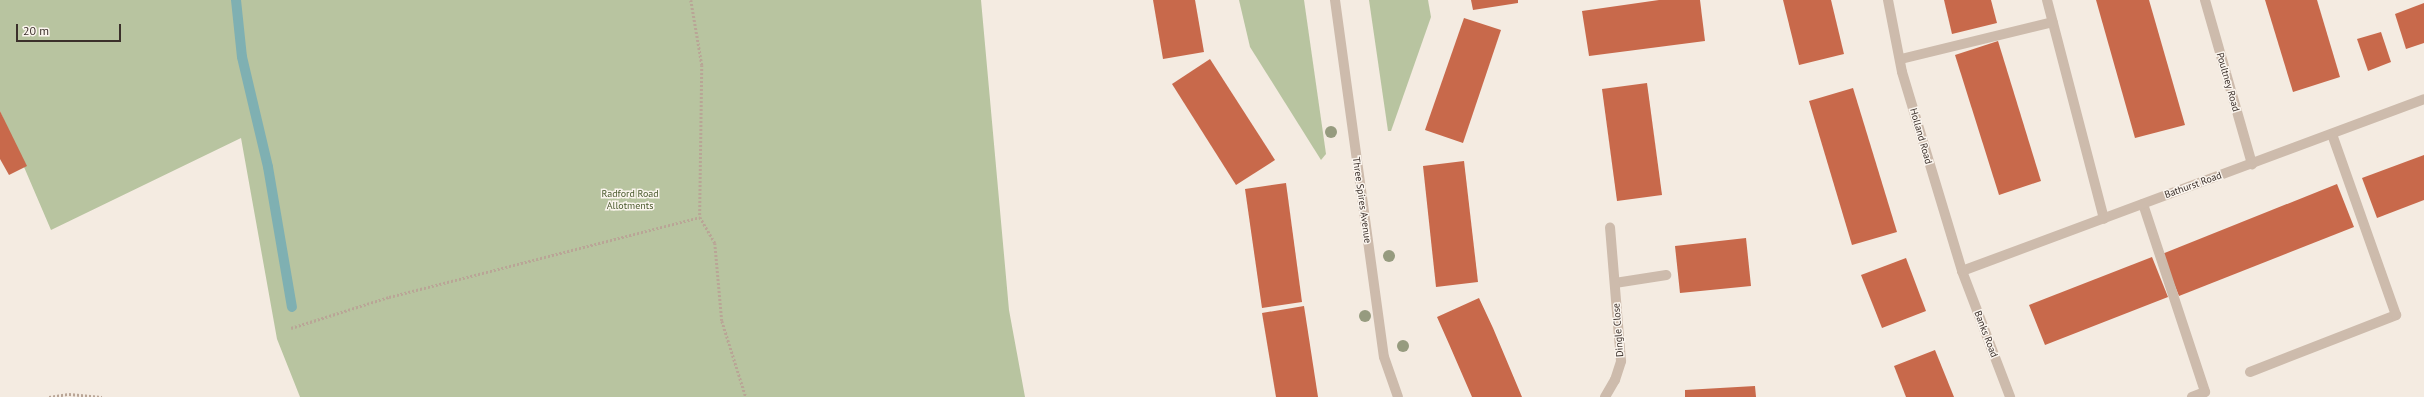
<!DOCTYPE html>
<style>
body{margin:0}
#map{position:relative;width:2424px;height:397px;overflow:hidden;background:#f4ebe1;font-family:"PT Sans",sans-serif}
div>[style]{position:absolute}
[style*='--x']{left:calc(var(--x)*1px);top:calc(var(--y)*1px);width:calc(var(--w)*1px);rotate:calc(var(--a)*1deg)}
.green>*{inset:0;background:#b8c4a0}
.stream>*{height:10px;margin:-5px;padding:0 5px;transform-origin:5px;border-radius:5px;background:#7fb0b2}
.building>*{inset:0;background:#c8694b}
.path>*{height:2.5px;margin-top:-1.25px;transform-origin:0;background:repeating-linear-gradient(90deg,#b9a596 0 2px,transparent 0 4px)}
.lane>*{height:10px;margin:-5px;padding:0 5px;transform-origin:5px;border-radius:5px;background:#cdbbac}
.street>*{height:10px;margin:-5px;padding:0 5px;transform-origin:5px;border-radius:5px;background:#cdbbac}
.trees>*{width:12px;height:12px;margin:-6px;border-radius:50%;background:#969b7f}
span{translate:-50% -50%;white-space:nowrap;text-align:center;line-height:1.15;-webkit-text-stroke:3px #fbf5ee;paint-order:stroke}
.street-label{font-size:10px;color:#3b302b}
.park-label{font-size:10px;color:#4a5a2e}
.scale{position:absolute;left:16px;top:24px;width:105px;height:18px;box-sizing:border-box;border:2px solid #3b302b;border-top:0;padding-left:5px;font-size:12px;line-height:14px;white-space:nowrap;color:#3b302b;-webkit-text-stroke:3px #fbf5ee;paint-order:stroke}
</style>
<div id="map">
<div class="green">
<div style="clip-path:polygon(0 0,981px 0,1009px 310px,1025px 397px,300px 397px,277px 339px,241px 138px,51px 230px,0 111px)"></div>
<div style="clip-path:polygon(1239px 0,1304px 0,1326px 154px,1321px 160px,1250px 47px)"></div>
<div style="clip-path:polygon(1369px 0,1428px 0,1431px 17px,1391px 131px,1388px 131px)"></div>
</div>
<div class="stream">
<div style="--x:236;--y:0;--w:57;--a:84"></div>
<div style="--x:242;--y:57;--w:113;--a:76.7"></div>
<div style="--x:268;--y:167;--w:142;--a:80.3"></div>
</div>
<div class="building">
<div style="clip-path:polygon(1153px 0,1195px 0,1204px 52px,1163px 59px)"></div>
<div style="clip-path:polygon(1471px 0,1518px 0,1518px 3px,1473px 10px)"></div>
<div style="clip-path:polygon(1659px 0,1700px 0,1705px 41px,1589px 56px,1582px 11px)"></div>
<div style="clip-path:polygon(1783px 0,1831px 0,1844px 54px,1799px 65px)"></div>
<div style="clip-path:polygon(1944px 0,1991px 0,1997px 23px,1952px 34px)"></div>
<div style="clip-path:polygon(2096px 0,2149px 0,2185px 125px,2135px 138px)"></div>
<div style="clip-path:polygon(2265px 0,2317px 0,2340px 77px,2293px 92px)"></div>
<div style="clip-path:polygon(2424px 3px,2424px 43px,2406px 49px,2395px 14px)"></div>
<div style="clip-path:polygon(1464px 18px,1501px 30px,1463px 143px,1425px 130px)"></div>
<div style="clip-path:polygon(2381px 32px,2391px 62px,2368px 71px,2357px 39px)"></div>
<div style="clip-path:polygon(1998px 41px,2041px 181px,1999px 195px,1955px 55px)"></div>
<div style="clip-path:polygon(1210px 59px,1275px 160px,1236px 185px,1172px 84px)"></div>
<div style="clip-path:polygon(1647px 83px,1662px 195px,1617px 201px,1602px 89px)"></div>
<div style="clip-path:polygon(1853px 88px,1897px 232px,1852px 245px,1809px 101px)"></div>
<div style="clip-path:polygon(0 111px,27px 166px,9px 175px,0 159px)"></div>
<div style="clip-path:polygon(2424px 155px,2424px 200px,2377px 218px,2362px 178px)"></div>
<div style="clip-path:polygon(1464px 161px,1478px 282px,1436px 287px,1423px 166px)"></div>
<div style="clip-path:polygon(1286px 183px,1302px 302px,1262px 308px,1245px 189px)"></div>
<div style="clip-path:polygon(2337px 184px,2354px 227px,2179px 296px,2162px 254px)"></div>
<div style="clip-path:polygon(1746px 238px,1751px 286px,1680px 293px,1675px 246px)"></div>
<div style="clip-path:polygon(2152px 257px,2168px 297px,2045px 345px,2029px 305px)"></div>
<div style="clip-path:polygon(1906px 258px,1926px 311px,1882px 328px,1861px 275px)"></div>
<div style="clip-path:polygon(1479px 298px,1493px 328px,1522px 397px,1472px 397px,1449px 344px,1437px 317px)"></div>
<div style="clip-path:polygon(1304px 306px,1318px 397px,1276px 397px,1262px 313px)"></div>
<div style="clip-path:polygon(1935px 350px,1954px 397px,1906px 397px,1894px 366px)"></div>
<div style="clip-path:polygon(1755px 386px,1756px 397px,1685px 397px,1685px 390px)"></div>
</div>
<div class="path">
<div style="--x:691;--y:0;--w:66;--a:80.4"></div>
<div style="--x:702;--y:65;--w:152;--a:90.8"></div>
<div style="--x:700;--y:217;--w:30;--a:60"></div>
<div style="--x:715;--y:243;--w:78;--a:84.9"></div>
<div style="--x:722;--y:321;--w:80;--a:72.5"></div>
<div style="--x:291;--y:328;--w:103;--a:-17.6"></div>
<div style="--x:389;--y:297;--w:321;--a:-14.4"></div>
<div style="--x:49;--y:397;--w:20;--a:-9"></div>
<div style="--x:69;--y:394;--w:33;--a:5"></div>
</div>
<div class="lane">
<div style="--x:2047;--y:0;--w:226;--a:75.4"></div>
<div style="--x:1901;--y:59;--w:156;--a:-13.7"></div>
<div style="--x:2143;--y:204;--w:198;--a:71.7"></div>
<div style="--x:2205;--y:392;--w:14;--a:159"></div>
<div style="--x:2250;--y:372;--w:157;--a:-21.3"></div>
<div style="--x:2396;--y:315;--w:192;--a:-109.5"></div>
</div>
<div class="street">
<div style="--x:1335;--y:0;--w:360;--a:82.2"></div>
<div style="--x:1384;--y:357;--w:42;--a:70.7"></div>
<div style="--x:1888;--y:0;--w:73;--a:79"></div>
<div style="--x:1902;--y:72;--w:208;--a:73.2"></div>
<div style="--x:1962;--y:271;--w:135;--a:69.1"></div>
<div style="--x:2205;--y:0;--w:171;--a:74"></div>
<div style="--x:1962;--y:271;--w:493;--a:-20.4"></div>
<div style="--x:1615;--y:283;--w:52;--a:-8.9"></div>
<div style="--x:1605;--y:397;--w:20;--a:-60"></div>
<div style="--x:1615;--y:380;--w:20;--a:-72"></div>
<div style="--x:1621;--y:361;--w:134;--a:-94.7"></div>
</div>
<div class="trees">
<div style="left:1331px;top:132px"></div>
<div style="left:1389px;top:256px"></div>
<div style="left:1365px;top:316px"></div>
<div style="left:1403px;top:346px"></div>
</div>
<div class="street-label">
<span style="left:2228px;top:82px;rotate:74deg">Poultney Road</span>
<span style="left:1921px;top:136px;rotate:74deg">Holland Road</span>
<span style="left:2193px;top:185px;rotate:-20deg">Bathurst Road</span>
<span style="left:1362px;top:200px;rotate:82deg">Three Spires Avenue</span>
<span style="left:1618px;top:330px;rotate:-94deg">Dingle Close</span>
<span style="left:1986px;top:334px;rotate:69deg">Banks Road</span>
</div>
<div class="park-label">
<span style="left:630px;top:199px">Radford Road<br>Allotments</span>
</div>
<div class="scale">20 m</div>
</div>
